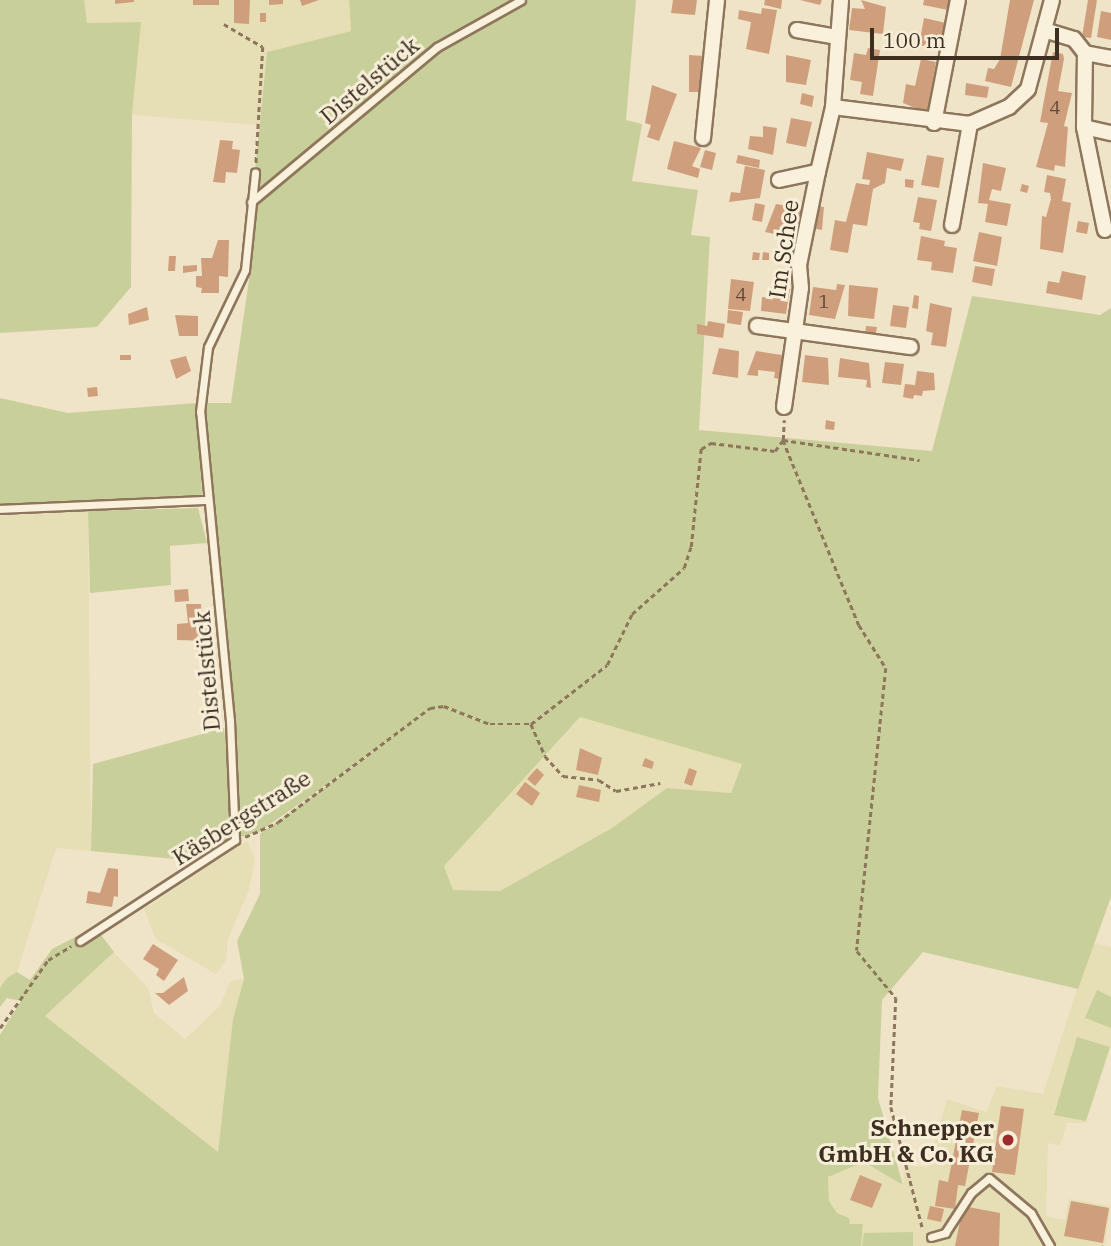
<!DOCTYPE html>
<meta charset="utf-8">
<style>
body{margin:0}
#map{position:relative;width:1111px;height:1246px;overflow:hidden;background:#f0e4c8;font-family:"IBM Plex Serif",serif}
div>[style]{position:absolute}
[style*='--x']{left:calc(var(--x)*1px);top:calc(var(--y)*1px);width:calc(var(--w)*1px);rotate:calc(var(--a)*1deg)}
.farmland>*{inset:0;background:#e6deb5}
.green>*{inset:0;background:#c9cf9b}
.building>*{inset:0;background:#cf9f7d}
.path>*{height:2.5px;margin-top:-1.25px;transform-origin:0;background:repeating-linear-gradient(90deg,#8d765c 0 5px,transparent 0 8.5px)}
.roads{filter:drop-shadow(2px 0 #8d765c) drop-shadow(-2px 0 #8d765c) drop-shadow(0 2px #8d765c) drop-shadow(0 -2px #8d765c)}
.lane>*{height:7px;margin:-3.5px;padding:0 3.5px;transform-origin:3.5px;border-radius:3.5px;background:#faf1dc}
.street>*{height:14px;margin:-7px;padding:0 7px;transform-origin:7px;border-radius:7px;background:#faf1dc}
.dots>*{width:19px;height:19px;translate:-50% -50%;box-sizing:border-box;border:4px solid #f7eed8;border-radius:50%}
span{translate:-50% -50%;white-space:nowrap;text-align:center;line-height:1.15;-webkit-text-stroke:6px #f7eed8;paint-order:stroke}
.number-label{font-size:19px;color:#624a37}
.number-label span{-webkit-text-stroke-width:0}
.street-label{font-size:23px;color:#3d2e20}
.poi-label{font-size:23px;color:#3d2e20;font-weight:700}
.right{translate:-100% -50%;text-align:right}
.scale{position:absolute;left:870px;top:28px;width:189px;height:32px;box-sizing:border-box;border:4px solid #3d2e20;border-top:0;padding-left:9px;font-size:21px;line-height:24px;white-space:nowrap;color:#3d2e20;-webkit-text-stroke:5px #f7eed8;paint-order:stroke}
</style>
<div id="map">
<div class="farmland">
<div style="clip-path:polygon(84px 0,349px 0,351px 31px,267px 52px,259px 125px,132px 115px,140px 22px,87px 23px)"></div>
<div style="clip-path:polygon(88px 511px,91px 851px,56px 848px,17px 972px,0 988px,0 516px)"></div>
<div style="clip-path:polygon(580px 717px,742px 763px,731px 793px,667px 788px,612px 828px,500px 891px,453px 890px,444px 866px)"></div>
<div style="clip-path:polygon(247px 841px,255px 858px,249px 890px,228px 939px,226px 960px,216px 974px,156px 939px,144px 909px)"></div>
<div style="clip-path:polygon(1092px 943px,1111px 947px,1111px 1046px,1085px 1123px,1067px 1123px,1060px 1146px,1048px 1143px,1046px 1216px,1065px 1220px,1069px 1199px,1111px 1206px,1104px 1246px,861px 1246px,863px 1225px,849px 1224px,849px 1218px,837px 1213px,829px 1201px,828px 1177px,864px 1162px,903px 1184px,904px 1165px,927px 1167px,947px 1099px,986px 1112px,997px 1086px,1043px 1094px)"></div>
<div style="clip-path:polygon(114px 952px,148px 988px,154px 1013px,185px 1039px,220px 1006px,230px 982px,244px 978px,233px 1019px,218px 1152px,45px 1016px)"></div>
</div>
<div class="green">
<div style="clip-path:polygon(0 0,84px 0,87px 23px,141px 22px,132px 115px,131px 287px,97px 327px,0 333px)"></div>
<div style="clip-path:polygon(349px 0,518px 0,436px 46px,252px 200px,267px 52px,351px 31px)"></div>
<div style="clip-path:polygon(evenodd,523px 0,636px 0,626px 120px,642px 124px,632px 181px,698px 190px,691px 235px,710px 237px,699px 430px,932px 451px,972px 296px,1100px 315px,1111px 308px,1111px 897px,1078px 989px,923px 952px,882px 1000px,878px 1098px,903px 1185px,864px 1162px,828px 1177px,829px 1201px,837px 1213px,849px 1218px,850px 1224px,863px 1224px,861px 1246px,0 1246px,0 1035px,21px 1001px,7px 998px,0 1007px,0 988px,7px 978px,17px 972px,30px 980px,52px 949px,95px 927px,114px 952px,45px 1016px,218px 1152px,233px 1019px,244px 979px,237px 941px,260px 894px,260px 834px,390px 740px,259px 832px,240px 837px,204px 403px,231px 403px,251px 266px,247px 267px,253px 205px,438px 48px,523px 0,580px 717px,742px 764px,731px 793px,667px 788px,612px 828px,500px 891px,453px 890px,444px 866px,580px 717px)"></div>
<div style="clip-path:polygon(0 398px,68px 413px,196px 403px,202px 495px,0 506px)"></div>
<div style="clip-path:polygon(198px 508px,207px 543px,170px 546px,171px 585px,90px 593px,88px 511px)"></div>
<div style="clip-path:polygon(224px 728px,234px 831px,229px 839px,196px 861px,91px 851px,93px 764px)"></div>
<div style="clip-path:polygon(1097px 990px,1111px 997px,1111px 1028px,1085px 1018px)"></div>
<div style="clip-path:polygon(1077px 1037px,1110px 1047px,1086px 1121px,1054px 1115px)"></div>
<div style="clip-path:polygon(913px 1232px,913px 1246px,862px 1246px,864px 1233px)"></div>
</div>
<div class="building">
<div style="clip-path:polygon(115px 0,134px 0,134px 2px,115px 4px)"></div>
<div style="clip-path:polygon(193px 0,219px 0,219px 5px,193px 5px)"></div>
<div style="clip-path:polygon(234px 0,250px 0,249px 24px,234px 23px)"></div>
<div style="clip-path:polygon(269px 0,283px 0,283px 4px,269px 5px)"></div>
<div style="clip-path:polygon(300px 0,319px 0,302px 6px)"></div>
<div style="clip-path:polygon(673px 0,697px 0,695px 15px,671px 13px)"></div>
<div style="clip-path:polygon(765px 0,782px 0,781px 9px,764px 5px)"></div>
<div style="clip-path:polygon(800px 0,822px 0,820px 5px)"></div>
<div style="clip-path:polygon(861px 0,886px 7px,883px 34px,849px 30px,852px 8px,865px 9px)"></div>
<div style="clip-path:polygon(924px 0,950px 0,948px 10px,923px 5px)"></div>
<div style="clip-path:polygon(1010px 0,1034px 0,1011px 87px,985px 81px,988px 68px,994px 69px,1000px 59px)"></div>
<div style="clip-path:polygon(1088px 0,1097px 0,1091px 38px,1082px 37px)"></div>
<div style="clip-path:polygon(762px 8px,777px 10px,769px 54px,746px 49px,751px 22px,738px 19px,739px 10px,761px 14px)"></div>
<div style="clip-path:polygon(1101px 11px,1111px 13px,1111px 40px,1097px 37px)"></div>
<div style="clip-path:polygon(260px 13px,266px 13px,266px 22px,260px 22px)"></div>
<div style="clip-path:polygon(924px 18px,946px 23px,941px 49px,919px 45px)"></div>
<div style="clip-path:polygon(868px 48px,880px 50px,873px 96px,860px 94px,862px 82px,850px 80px,854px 53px,866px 55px)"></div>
<div style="clip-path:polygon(1053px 52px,1063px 54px,1064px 59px,1058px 91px,1072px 93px,1064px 126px,1068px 127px,1065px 167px,1055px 165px,1054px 171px,1036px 167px,1048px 123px,1040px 122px)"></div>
<div style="clip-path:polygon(689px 55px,705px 56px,701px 92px,689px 92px)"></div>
<div style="clip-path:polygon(786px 55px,811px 60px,806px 85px,786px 82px)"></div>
<div style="clip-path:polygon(921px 59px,936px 62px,927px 113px,903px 103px,906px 84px,915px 86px)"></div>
<div style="clip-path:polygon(966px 83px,989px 87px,987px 98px,965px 95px)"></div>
<div style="clip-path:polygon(652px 85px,677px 94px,659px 141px,647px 137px,651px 125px,645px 123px)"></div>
<div style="clip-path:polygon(802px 93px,814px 96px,812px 107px,800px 104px)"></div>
<div style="clip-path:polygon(791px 118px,812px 122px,806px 147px,786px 143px)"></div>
<div style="clip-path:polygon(763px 126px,777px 128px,773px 155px,748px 149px,750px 136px,763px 137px)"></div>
<div style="clip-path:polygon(220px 140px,233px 141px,232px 149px,240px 150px,237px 173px,226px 172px,225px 183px,213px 182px)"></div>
<div style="clip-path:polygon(674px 141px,701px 148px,692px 166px,700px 169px,698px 178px,667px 169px)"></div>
<div style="clip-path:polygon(705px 150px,716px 153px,712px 170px,700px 167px)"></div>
<div style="clip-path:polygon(867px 152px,904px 159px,901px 171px,887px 168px,885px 183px,873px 189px,867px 226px,853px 224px,848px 253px,830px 250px,835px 220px,846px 222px,856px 183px,869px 185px,870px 180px,862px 179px)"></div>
<div style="clip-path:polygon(738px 155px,760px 160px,759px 168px,736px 163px)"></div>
<div style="clip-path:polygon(927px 155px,944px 158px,939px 188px,921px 185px)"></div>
<div style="clip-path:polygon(983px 163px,1006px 168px,1001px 191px,992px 189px,989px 200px,1011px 204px,1007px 226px,985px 222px,988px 204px,978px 203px)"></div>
<div style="clip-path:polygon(745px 166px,765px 170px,760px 198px,729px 202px,731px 192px,740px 193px)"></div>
<div style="clip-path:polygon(1047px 175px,1066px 179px,1062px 201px,1071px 203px,1063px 253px,1040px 249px,1042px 216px,1046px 217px,1051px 199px,1050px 193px,1044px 192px)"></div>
<div style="clip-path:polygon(905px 179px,914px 180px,913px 188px,905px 187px)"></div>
<div style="clip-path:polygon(1022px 184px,1029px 186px,1027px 193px,1020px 191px)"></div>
<div style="clip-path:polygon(918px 197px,937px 200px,931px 231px,919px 229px,920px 223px,913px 222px)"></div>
<div style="clip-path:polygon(755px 203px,765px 205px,762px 222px,752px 220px)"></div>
<div style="clip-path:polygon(776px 204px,795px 207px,790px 237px,765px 232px)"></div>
<div style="clip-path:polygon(799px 205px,805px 206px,803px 220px,796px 219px)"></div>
<div style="clip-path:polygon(816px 206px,824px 207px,822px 230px,812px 228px)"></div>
<div style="clip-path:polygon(1078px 221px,1089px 223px,1087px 234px,1076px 232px)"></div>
<div style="clip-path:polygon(979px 232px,1002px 237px,997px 266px,973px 261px)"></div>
<div style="clip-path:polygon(921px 236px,945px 241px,944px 246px,957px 248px,953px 273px,931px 270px,932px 262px,917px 260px)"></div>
<div style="clip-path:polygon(218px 240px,229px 240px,228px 277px,219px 276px,219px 293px,201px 293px,202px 288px,196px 287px,196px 276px,202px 276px,201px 258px,212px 258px)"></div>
<div style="clip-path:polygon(753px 252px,760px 253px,759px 260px,752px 260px)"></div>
<div style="clip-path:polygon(763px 252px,769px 253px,769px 260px,762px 260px)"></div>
<div style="clip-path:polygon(169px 256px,176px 256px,175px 271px,168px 271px)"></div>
<div style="clip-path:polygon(197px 265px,197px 271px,183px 273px,183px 266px)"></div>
<div style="clip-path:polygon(975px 266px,995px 269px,992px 286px,972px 282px)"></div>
<div style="clip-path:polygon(1062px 271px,1086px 276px,1082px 300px,1046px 293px,1048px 281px,1059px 283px)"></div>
<div style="clip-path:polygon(731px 279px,754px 282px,750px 311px,728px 309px)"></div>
<div style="clip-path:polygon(837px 284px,845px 285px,835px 319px,809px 315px,813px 287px,836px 290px)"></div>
<div style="clip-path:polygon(849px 285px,878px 288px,874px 319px,848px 316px)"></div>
<div style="clip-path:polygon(771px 287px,790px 289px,786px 314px,761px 311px,762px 297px,770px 298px)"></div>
<div style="clip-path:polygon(914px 295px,919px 296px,918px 309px,912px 308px)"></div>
<div style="clip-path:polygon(930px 303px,952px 308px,946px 347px,931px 345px,933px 333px,926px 331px)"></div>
<div style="clip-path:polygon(893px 305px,909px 307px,906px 328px,890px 326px)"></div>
<div style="clip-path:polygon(147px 307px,149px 320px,129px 325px,128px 314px)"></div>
<div style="clip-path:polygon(728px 310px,743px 312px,741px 325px,727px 323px)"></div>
<div style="clip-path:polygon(175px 315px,198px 316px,198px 336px,179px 336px)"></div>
<div style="clip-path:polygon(708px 321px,725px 324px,723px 338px,697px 334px,697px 324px,707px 326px)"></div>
<div style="clip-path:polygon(866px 326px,877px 327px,875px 339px,865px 337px)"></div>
<div style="clip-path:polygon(719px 348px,739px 351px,738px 378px,712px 374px)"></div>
<div style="clip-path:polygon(756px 351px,782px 355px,785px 380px,774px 378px,775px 372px,758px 370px,758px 376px,747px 375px)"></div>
<div style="clip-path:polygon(120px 355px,131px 355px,131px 360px,120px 360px)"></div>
<div style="clip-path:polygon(805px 355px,828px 358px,829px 385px,802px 382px)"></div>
<div style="clip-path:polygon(186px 356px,191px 371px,176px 379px,170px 360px)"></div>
<div style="clip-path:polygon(840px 358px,869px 363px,871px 388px,866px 387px,867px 380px,838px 377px)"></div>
<div style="clip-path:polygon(885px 362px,904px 364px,901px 385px,882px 383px)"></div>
<div style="clip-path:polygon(917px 371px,934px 373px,935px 390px,923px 391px,922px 396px,914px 395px,913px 399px,903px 397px,905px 384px,915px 385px)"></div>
<div style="clip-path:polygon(97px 387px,98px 396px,88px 397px,87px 388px)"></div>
<div style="clip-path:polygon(826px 420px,835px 422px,834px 430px,825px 429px)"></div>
<div style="clip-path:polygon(188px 589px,189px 601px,175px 602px,174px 590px)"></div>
<div style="clip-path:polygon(186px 604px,201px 604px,202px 623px,210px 623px,209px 641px,177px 640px,177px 624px,188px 623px)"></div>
<div style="clip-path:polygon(196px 651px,209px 652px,209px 663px,201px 663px)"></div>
<div style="clip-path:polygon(580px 748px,602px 758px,598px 775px,576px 770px)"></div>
<div style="clip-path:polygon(645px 758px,654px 762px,652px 769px,642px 766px)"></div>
<div style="clip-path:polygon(537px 768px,544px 775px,535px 786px,527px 779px)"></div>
<div style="clip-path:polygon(689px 768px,697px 771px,692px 786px,684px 783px)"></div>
<div style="clip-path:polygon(525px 782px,540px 793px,532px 806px,516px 794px)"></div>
<div style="clip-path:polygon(579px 785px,601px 790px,599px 802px,576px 797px)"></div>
<div style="clip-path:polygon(108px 868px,118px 869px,118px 897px,114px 896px,112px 907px,86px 903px,88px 891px,100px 893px)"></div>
<div style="clip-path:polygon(153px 944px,178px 960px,164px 981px,156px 975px,159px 969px,143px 959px)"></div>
<div style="clip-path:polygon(184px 977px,188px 991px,169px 1005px,155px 993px,163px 993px)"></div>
<div style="clip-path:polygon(1001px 1106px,1024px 1109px,1015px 1175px,992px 1172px)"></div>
<div style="clip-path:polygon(962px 1110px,979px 1113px,965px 1186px,958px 1185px,955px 1209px,935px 1206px,939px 1180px,948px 1182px)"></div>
<div style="clip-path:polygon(860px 1175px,882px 1184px,872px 1208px,850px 1200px)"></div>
<div style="clip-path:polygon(1071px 1201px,1109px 1208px,1103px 1243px,1064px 1236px)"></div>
<div style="clip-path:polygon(930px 1206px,944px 1209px,941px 1222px,927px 1219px)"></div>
<div style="clip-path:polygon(963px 1206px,1000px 1213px,999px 1246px,955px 1246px)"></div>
</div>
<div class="path">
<div style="--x:224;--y:24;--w:45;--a:30.5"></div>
<div style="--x:263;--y:47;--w:118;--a:93.4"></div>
<div style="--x:783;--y:440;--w:200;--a:67.7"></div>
<div style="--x:859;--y:625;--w:51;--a:57.9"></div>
<div style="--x:886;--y:668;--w:284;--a:95.9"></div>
<div style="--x:857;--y:951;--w:61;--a:50.3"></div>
<div style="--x:896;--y:998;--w:109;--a:92.6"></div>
<div style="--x:891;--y:1107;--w:127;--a:75.4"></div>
<div style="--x:783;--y:440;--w:138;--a:8.3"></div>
<div style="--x:531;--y:724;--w:96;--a:-37.8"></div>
<div style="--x:607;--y:665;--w:57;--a:-63.9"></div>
<div style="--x:632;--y:614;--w:69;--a:-41.5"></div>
<div style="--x:684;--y:568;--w:22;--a:-72"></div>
<div style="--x:691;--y:547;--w:99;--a:-84.2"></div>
<div style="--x:701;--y:449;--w:12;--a:-31"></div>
<div style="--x:711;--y:443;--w:64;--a:7.1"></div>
<div style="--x:775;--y:451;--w:14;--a:-54"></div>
<div style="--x:783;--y:440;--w:20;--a:-87"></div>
<div style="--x:531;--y:724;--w:35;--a:66"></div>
<div style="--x:545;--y:756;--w:27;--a:48"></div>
<div style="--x:563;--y:776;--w:36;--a:6"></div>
<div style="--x:599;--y:780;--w:20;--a:33"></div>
<div style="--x:616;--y:791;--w:45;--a:-10.3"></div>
<div style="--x:245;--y:837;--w:36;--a:-24"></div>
<div style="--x:278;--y:822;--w:190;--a:-36.9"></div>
<div style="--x:430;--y:708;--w:14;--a:-8"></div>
<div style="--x:444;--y:706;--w:49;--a:21.4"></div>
<div style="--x:490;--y:724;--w:41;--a:0"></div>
<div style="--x:0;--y:1028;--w:83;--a:-54.8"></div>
<div style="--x:48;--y:960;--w:27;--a:-31"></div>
</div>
<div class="roads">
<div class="lane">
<div style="--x:251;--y:202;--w:242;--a:-39.8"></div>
<div style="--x:437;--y:47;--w:96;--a:-29.2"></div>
<div style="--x:0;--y:509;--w:206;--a:-2.5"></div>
<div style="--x:80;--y:941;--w:185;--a:-33.1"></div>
<div style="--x:235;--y:840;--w:119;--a:-92.4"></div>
<div style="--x:230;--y:721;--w:310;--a:-95.5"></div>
<div style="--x:200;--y:412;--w:65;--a:-83"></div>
<div style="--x:208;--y:347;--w:85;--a:-64.3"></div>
<div style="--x:245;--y:270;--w:98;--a:-84.1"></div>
<div style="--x:931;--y:1237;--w:15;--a:-16"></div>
<div style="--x:945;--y:1233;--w:48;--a:-57"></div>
<div style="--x:971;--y:1193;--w:23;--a:-40"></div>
<div style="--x:989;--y:1178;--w:55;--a:39.8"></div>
<div style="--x:1031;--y:1213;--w:38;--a:60"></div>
</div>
<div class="street">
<div style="--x:797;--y:30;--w:40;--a:10"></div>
<div style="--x:1044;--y:30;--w:31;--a:17"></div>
<div style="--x:1074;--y:39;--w:18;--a:52"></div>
<div style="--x:1085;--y:53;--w:74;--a:90.8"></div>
<div style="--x:1084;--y:127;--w:105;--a:78.5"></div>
<div style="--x:1085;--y:53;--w:26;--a:11"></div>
<div style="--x:833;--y:107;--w:138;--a:7.1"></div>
<div style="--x:970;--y:124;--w:43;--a:-23.6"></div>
<div style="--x:1009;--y:107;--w:26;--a:-43"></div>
<div style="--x:1028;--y:89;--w:92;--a:-74.9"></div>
<div style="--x:934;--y:123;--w:125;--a:-79"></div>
<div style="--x:1084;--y:127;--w:28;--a:13"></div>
<div style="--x:703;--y:138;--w:139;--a:-84.2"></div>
<div style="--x:779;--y:180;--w:40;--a:-12"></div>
<div style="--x:818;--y:172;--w:67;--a:-77"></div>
<div style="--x:833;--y:107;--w:107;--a:-85.7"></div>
<div style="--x:952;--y:225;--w:103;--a:-79.9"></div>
<div style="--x:757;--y:326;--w:155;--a:7.8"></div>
<div style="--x:784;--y:407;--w:120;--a:-81.9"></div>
<div style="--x:801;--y:288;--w:23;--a:-95"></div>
<div style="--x:799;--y:265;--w:95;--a:-78.5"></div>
</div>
</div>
<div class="dots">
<div style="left:1008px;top:1140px;background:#9e2a2b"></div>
</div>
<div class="number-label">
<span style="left:1055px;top:108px">4</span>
<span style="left:741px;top:295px">4</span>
<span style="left:824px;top:302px">1</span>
</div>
<div class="street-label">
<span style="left:369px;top:80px;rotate:-40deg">Distelstück</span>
<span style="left:783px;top:249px;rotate:-82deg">Im Schee</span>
<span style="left:206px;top:671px;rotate:-95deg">Distelstück</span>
<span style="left:241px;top:817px;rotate:-32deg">Käsbergstraße</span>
</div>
<div class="poi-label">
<span class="right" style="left:994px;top:1140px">Schnepper<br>GmbH &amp; Co. KG</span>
</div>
<div class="scale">100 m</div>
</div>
